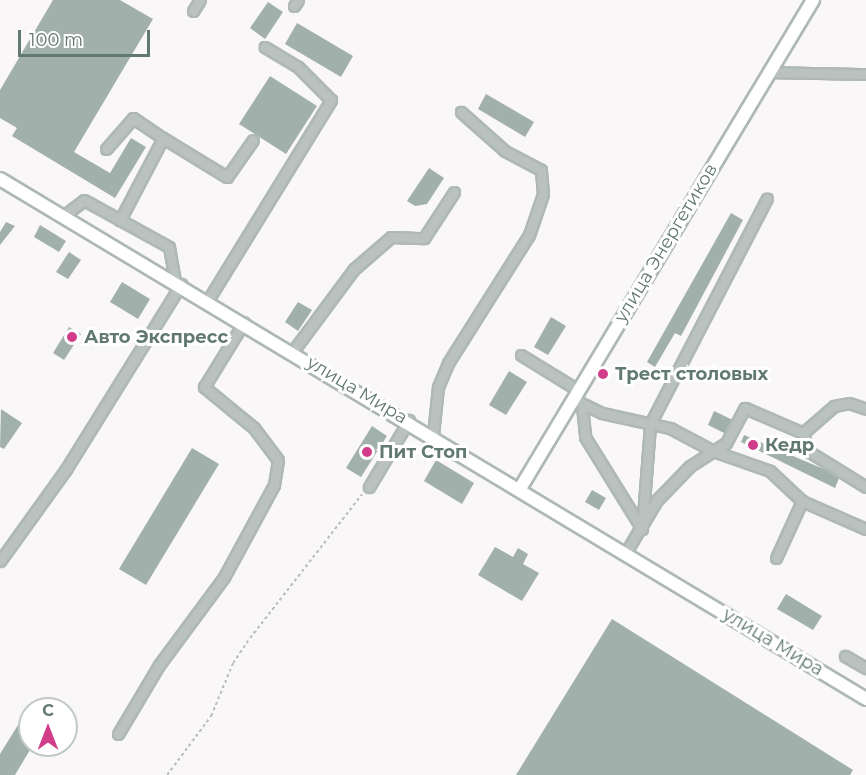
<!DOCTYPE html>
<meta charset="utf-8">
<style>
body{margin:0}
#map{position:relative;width:866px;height:775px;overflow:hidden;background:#f9f7f7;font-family:Montserrat,sans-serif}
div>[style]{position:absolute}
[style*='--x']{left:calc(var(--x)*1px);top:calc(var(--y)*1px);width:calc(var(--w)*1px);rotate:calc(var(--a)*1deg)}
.building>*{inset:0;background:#a2b0ab}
.path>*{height:1.5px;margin-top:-0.75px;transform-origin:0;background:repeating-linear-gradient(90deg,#b7bdbb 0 3px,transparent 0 6px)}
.roads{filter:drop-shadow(2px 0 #aeb8b5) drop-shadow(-2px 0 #aeb8b5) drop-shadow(0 2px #aeb8b5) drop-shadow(0 -2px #aeb8b5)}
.minor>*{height:9px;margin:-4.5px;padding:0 4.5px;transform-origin:4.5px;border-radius:4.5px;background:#bac2c0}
.major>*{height:12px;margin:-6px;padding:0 6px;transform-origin:6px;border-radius:6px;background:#fff}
.dots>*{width:16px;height:16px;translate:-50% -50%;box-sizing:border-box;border:3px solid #fff;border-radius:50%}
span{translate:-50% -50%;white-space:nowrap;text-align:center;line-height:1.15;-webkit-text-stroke:6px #fff;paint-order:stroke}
.street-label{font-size:18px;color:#627972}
.poi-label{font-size:18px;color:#627972;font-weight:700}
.left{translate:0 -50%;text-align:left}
.north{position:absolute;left:18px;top:697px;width:60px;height:60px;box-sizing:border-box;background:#fff;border:2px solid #c0c9c7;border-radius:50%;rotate:0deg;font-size:16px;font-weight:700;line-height:24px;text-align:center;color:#627972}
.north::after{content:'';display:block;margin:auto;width:21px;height:27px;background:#d23d89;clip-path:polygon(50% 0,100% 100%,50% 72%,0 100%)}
.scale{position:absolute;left:18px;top:30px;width:132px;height:27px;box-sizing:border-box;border:3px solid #627972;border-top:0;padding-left:8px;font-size:18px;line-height:21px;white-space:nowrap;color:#627972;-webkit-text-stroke:4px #fff;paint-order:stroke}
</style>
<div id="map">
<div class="building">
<div style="clip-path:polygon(53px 0,120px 0,153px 19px,74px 152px,110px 173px,131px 138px,146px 147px,115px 198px,12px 136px,17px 128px,0 118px,0 90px)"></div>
<div style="clip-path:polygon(268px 2px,283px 12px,265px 39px,250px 28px)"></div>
<div style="clip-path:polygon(297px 23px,353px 56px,341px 77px,285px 44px)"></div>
<div style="clip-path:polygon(270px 76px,317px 106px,286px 154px,239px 124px)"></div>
<div style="clip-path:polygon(486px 94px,534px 122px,525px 137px,478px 109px)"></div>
<div style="clip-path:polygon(429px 168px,444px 178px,427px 204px,415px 206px,407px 201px)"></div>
<div style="clip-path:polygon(731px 213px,743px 220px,681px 336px,675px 333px,655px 367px,647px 362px)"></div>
<div style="clip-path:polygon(6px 222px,15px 226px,0 245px,0 232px)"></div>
<div style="clip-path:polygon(40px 225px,66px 241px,59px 252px,34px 237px)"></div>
<div style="clip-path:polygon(69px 252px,81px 260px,68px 279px,56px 272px)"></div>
<div style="clip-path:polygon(122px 282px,150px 299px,138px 319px,110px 302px)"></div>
<div style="clip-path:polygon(298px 302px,312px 310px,298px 331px,285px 322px)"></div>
<div style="clip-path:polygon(551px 317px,566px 326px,548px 355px,534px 347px)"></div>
<div style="clip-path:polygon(69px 327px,81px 334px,64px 360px,53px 353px)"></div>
<div style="clip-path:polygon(509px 371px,527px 382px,506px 415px,489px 405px)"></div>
<div style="clip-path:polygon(1px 409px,22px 423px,4px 449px,0 447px)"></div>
<div style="clip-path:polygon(714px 411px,735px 421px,728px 435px,708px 425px)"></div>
<div style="clip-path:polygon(372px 426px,387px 436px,361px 477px,346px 468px)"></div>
<div style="clip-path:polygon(744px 435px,840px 476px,835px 488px,741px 442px)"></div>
<div style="clip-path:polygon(192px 448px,219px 464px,146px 585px,119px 569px)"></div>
<div style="clip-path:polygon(436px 460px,474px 483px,462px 504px,424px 481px)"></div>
<div style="clip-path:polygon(592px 490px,606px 498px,599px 510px,585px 502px)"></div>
<div style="clip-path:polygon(495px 547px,513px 557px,518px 548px,528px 554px,523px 564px,539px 573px,522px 601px,478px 575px)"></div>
<div style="clip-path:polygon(786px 594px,822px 616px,813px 630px,777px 609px)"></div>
<div style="clip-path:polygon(612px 619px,853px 770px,850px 775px,516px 775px)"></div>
<div style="clip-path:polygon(31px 704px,39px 709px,30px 709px,33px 745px,15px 775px,0 775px,0 754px)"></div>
</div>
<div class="path">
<div style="--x:167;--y:775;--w:74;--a:-53.3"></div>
<div style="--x:211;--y:716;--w:57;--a:-67.5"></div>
<div style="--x:233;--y:663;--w:30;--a:-56"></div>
<div style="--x:250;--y:638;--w:182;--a:-52.1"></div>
</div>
<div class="roads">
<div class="minor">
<div style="--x:294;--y:6;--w:7;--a:-56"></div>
<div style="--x:193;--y:11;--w:13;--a:-58"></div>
<div style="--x:769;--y:72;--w:97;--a:1.2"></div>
<div style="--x:163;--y:138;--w:75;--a:31.4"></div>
<div style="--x:227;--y:177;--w:45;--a:-54.9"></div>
<div style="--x:106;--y:149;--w:41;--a:-48.9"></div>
<div style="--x:133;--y:118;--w:36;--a:34"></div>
<div style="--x:163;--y:138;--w:93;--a:117.7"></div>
<div style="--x:63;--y:216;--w:26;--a:-37"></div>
<div style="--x:84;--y:200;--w:97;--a:28.9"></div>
<div style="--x:169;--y:247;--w:35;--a:80"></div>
<div style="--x:208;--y:300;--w:235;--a:-58.4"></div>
<div style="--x:331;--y:100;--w:47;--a:-135"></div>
<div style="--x:298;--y:67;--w:39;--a:-149"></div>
<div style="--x:293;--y:351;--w:102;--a:-53.4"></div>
<div style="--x:354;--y:269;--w:49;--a:-40.9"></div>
<div style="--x:391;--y:237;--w:33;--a:2"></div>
<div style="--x:424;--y:238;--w:55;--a:-56.9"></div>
<div style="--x:521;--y:355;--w:67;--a:31.6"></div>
<div style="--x:573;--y:399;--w:32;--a:26"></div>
<div style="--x:602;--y:413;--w:70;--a:12.4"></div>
<div style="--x:670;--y:428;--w:49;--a:28.1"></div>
<div style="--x:713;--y:451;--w:60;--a:19.3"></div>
<div style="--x:770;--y:471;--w:44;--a:43.2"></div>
<div style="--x:802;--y:501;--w:70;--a:23.6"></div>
<div style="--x:582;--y:406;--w:31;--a:84"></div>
<div style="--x:585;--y:437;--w:108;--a:58.2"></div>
<div style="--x:803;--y:433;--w:19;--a:74"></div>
<div style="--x:808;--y:451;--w:68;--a:31.8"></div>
<div style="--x:803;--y:433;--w:41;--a:-41.1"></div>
<div style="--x:834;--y:406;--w:15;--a:-11"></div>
<div style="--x:849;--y:403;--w:18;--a:19"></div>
<div style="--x:433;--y:435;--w:48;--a:-84.1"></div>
<div style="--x:438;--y:387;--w:26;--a:-67"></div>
<div style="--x:448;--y:363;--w:151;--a:-57.7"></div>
<div style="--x:529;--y:235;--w:43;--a:-71.1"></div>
<div style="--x:543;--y:194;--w:24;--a:-95"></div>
<div style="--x:541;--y:170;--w:41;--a:-152.2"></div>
<div style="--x:505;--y:151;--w:59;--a:-138.4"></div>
<div style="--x:369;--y:487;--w:78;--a:-59.2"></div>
<div style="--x:642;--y:529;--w:105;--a:-85.6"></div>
<div style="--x:650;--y:424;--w:254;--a:-62.6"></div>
<div style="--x:626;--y:552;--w:61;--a:-59.2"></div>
<div style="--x:657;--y:500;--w:47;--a:-45.9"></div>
<div style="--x:690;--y:466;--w:43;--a:-32.6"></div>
<div style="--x:726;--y:443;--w:40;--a:-62"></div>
<div style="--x:745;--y:408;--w:63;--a:23.3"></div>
<div style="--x:776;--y:558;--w:63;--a:-65.5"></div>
<div style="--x:0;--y:561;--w:113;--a:-54.3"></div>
<div style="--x:66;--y:469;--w:218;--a:-58.1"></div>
<div style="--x:845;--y:656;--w:24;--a:30"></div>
<div style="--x:118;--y:734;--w:80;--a:-59.3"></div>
<div style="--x:159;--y:665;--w:109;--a:-53.5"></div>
<div style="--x:224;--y:577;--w:105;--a:-61.5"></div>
<div style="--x:274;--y:485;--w:25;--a:-81"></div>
<div style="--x:278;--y:460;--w:40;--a:-127"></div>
<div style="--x:254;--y:428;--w:65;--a:-140.6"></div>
<div style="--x:204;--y:387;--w:76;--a:-58.4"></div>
</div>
<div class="major">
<div style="--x:0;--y:179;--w:1010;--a:30.98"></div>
<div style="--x:521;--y:487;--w:568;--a:-59.05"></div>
</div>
</div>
<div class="dots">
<div style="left:72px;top:337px;background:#d23d89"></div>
<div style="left:603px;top:374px;background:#d23d89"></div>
<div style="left:753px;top:445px;background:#d23d89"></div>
<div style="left:367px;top:452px;background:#d23d89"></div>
</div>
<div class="street-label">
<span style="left:666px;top:243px;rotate:-59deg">улица Энергетиков</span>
<span style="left:357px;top:390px;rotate:31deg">улица Мира</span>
<span style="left:773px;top:642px;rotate:31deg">улица Мира</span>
</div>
<div class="poi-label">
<span class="left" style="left:84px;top:337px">Авто Экспресс</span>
<span class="left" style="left:615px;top:374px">Трест столовых</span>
<span class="left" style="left:765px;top:445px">Кедр</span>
<span class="left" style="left:379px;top:452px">Пит Стоп</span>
</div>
<div class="north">С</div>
<div class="scale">100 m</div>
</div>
